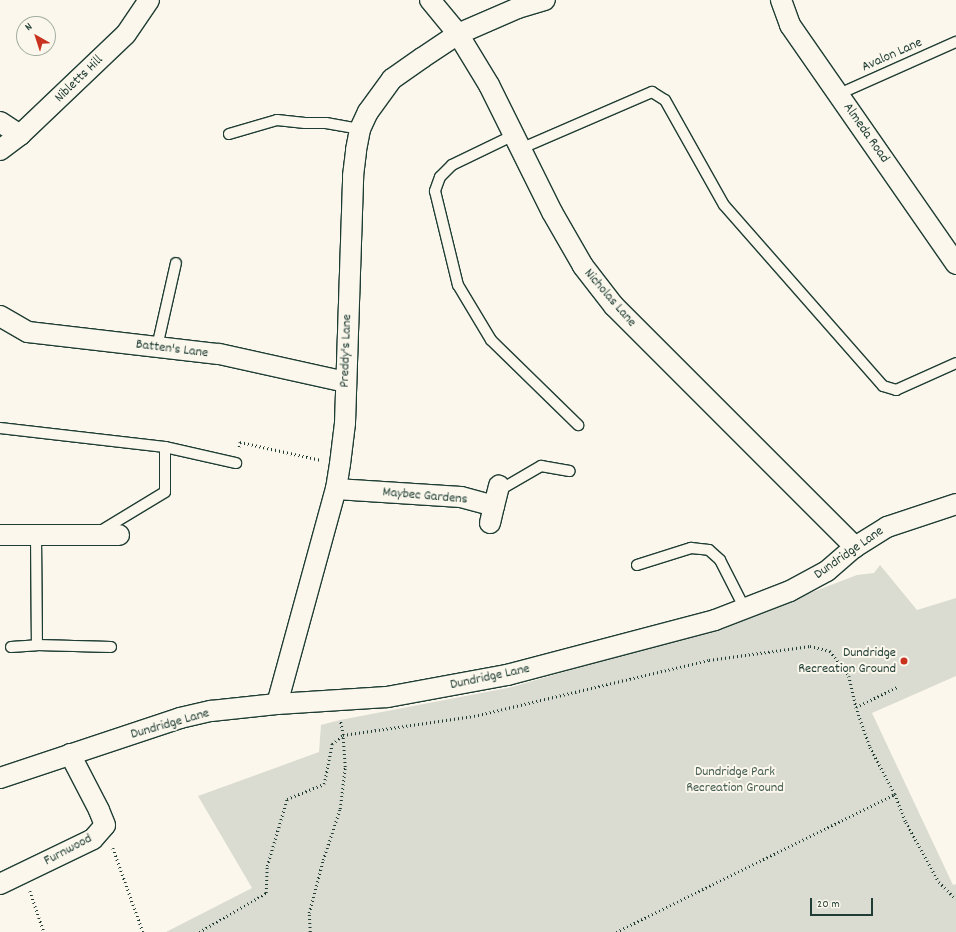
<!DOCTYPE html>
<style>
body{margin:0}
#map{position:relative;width:956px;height:932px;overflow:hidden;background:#fbf7ec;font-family:Dekko,sans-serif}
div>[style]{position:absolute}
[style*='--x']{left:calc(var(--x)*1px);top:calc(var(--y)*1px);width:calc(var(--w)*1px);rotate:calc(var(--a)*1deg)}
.green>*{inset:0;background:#dbdcd1}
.path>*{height:2.5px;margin-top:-1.25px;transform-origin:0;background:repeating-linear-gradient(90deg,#1f3d34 0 1px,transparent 0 4px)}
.roads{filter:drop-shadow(1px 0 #1f3d34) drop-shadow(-1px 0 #1f3d34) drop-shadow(0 1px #1f3d34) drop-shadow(0 -1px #1f3d34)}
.service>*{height:10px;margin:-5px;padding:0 5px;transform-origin:5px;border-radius:5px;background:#fbf7ec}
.minor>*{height:20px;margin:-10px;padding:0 10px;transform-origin:10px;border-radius:10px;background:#fbf7ec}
.dots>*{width:11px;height:11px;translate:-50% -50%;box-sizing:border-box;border:2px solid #fbf7ec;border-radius:50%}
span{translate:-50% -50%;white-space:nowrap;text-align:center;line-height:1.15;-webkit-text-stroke:4px #fbf7ec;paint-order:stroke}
.street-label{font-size:14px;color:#1f3d34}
.poi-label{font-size:14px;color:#1f3d34}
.right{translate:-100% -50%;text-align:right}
.park-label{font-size:14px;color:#455d53}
.north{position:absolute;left:16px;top:16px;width:40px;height:40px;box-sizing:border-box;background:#fbf7ec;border:1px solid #a3ada2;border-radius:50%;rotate:321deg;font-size:11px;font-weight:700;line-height:16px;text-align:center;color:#1f3d34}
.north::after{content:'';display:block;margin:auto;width:14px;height:18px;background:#c8321e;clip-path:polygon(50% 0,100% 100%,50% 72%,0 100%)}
.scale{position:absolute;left:810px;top:898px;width:63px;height:18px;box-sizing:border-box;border:2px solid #1f3d34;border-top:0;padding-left:5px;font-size:12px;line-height:14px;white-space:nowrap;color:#1f3d34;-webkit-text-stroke:3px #fbf7ec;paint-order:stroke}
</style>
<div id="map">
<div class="green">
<div style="clip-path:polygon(880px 565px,917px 610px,956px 598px,956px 676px,872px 713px,953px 885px,956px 884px,956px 932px,166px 932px,252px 888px,198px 796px,319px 752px,321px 725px,340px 720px,512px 687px,732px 623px,857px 575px,874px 573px)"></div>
</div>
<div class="path">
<div style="--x:239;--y:447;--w:5;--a:-79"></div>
<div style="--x:240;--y:442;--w:83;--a:12.5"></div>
<div style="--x:856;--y:707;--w:46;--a:-26"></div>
<div style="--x:113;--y:848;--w:89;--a:70.3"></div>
<div style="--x:30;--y:891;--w:43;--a:71.1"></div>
<div style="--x:199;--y:932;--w:78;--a:-30.2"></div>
<div style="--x:266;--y:893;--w:27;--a:-88"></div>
<div style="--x:267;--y:866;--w:70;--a:-73.4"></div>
<div style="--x:287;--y:799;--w:40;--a:-22"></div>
<div style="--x:324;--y:784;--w:41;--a:-78.7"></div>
<div style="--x:332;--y:744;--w:14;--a:-39"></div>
<div style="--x:343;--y:735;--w:132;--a:-8.3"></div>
<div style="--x:474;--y:716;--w:242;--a:-13.4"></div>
<div style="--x:709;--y:660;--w:102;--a:-7.9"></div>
<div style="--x:810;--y:646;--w:21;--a:14"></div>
<div style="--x:830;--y:651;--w:31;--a:53"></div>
<div style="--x:849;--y:676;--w:32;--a:77"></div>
<div style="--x:856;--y:707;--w:42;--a:70.7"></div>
<div style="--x:870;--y:747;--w:53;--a:62"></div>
<div style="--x:895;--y:794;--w:30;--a:69"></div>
<div style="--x:906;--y:822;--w:68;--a:61.2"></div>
<div style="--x:939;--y:882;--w:24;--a:45"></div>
<div style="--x:310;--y:932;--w:19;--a:-93"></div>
<div style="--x:309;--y:913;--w:55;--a:-75.2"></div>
<div style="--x:323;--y:860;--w:54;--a:-71.6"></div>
<div style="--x:340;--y:809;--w:42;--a:-83.2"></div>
<div style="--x:345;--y:767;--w:32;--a:-94"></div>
<div style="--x:343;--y:735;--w:15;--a:-101"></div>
<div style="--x:616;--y:932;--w:311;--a:-26.3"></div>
</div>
<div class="roads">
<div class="service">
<div style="--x:839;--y:94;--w:128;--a:-24"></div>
<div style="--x:229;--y:134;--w:50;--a:-16.3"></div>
<div style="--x:277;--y:120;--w:28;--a:6"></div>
<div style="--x:305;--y:123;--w:21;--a:0"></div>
<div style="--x:326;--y:123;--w:35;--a:10"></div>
<div style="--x:514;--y:135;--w:69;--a:154.2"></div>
<div style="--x:452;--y:165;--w:17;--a:135"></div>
<div style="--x:440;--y:177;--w:15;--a:110"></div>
<div style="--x:435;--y:191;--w:97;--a:76.3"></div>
<div style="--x:458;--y:285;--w:64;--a:59"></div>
<div style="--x:491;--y:340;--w:122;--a:44.3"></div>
<div style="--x:520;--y:149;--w:144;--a:-23.4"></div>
<div style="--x:652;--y:92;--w:15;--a:32"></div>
<div style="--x:665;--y:100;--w:120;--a:60.7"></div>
<div style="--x:724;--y:205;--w:241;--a:48.7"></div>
<div style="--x:883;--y:386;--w:14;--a:17"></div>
<div style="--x:896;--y:390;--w:66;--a:-24.2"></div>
<div style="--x:157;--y:347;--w:86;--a:-77.3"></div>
<div style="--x:0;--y:428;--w:166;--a:6.6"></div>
<div style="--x:165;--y:447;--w:73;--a:12.7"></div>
<div style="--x:498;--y:491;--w:50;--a:-30.2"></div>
<div style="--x:541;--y:466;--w:29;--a:10"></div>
<div style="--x:99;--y:532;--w:77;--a:-31.2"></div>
<div style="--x:165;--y:492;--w:45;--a:-90"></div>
<div style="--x:36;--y:535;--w:110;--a:89.5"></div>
<div style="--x:37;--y:645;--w:74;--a:1.5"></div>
<div style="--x:637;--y:565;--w:57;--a:-17.5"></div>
<div style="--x:691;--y:548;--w:18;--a:6"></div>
<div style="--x:709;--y:550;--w:15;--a:42"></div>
<div style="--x:720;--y:560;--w:55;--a:63"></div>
<div style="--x:11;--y:647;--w:26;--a:-4"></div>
</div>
<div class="minor">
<div style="--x:430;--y:0;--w:44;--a:50.5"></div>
<div style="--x:458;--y:34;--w:60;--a:58.7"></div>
<div style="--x:489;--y:85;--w:142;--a:63.6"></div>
<div style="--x:552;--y:212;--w:62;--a:60.1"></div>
<div style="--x:583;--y:266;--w:51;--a:52.2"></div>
<div style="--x:614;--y:306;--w:341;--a:45"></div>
<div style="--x:781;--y:0;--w:27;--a:70"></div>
<div style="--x:790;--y:25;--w:291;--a:55.2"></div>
<div style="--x:0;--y:122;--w:24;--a:33"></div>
<div style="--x:0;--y:150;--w:25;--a:-37"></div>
<div style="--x:20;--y:135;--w:146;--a:-43.6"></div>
<div style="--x:126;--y:34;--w:41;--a:-55.9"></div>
<div style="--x:0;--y:316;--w:32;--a:30"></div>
<div style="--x:28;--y:332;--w:192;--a:6.6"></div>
<div style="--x:219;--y:354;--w:129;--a:12.5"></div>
<div style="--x:336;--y:489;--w:125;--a:3.7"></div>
<div style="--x:461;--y:497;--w:34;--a:15"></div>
<div style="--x:494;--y:506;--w:21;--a:-76"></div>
<div style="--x:490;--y:523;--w:17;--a:-77"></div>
<div style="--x:0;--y:535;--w:119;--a:0"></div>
<div style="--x:277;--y:704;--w:223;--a:-74.7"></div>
<div style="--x:336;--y:489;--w:25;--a:-81"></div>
<div style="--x:340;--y:464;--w:41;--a:-83"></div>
<div style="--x:345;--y:423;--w:247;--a:-88.1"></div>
<div style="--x:353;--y:176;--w:26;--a:-83"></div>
<div style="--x:356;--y:150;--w:21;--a:-79"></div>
<div style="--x:360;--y:129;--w:19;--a:-65"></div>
<div style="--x:368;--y:112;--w:41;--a:-54"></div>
<div style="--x:392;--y:79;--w:37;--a:-35"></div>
<div style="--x:422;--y:58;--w:43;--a:-33.7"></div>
<div style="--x:458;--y:34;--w:65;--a:-23.4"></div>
<div style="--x:518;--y:8;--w:28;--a:-17"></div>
<div style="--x:0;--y:778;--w:190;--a:-18.4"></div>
<div style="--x:180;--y:718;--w:32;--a:-13"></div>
<div style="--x:211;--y:711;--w:66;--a:-6.1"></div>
<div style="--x:277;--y:704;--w:110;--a:-3.6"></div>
<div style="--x:387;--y:697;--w:122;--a:-10.4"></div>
<div style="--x:507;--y:675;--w:215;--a:-14.8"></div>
<div style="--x:715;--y:620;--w:80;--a:-21.1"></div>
<div style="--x:790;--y:591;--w:42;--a:-28.4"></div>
<div style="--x:827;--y:571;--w:37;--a:-41"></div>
<div style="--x:855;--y:547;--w:38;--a:-32"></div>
<div style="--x:887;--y:527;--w:73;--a:-18.4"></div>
<div style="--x:0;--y:884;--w:103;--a:-25.8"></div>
<div style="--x:93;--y:839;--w:18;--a:-49"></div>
<div style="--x:105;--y:825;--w:16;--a:-112"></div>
<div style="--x:99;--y:810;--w:63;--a:-117.4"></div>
</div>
</div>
<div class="dots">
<div style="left:904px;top:661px;background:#c8321e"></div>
</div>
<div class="street-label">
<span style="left:892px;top:55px;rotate:-24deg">Avalon Lane</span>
<span style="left:79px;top:79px;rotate:-44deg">Nibletts Hill</span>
<span style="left:866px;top:133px;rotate:55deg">Almeda Road</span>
<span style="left:610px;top:298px;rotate:49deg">Nicholas Lane</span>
<span style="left:172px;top:349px;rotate:7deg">Batten's Lane</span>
<span style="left:346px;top:351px;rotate:-88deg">Preddy's Lane</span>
<span style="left:425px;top:496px;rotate:5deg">Maybec Gardens</span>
<span style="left:849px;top:553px;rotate:-35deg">Dundridge Lane</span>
<span style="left:490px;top:677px;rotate:-12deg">Dundridge Lane</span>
<span style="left:170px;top:724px;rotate:-16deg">Dundridge Lane</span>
<span style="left:68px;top:850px;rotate:-28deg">Furnwood</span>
</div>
<div class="poi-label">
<span class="right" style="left:896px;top:661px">Dundridge<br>Recreation Ground</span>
</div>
<div class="park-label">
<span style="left:735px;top:780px">Dundridge Park<br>Recreation Ground</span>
</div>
<div class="north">N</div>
<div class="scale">20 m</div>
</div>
